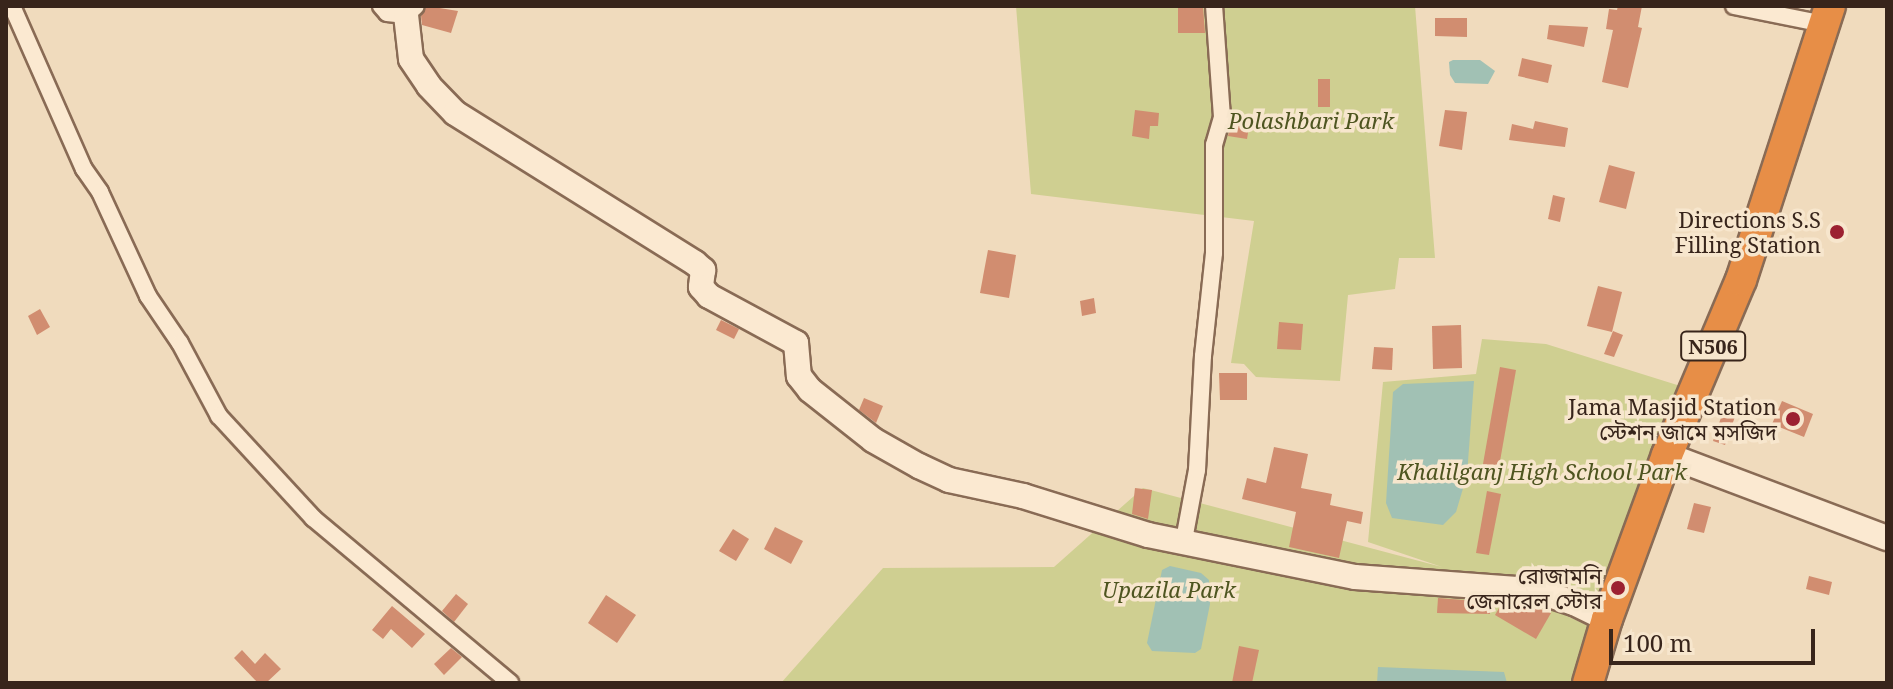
<!DOCTYPE html>
<meta charset="utf-8">
<style>
body{margin:0}
#map{position:relative;width:1893px;height:689px;overflow:hidden;background:#f0dbbd;font-family:"Noto Serif","Noto Sans Bengali",serif}
div>[style]{position:absolute}
[style*='--x']{left:calc(var(--x)*1px);top:calc(var(--y)*1px);width:calc(var(--w)*1px);rotate:calc(var(--a)*1deg)}
.green>*{inset:0;background:#cfcf91}
.water>*{inset:0;background:#a1c1b4}
.building>*{inset:0;background:#d18d70}
.roads{filter:drop-shadow(2px 0 #896b55) drop-shadow(-2px 0 #896b55) drop-shadow(0 2px #896b55) drop-shadow(0 -2px #896b55)}
.street>*{height:16px;margin:-8px;padding:0 8px;transform-origin:8px;border-radius:8px;background:#fbe9d1}
.secondary>*{height:24px;margin:-12px;padding:0 12px;transform-origin:12px;border-radius:12px;background:#fbe9d1}
.highway>*{height:30px;margin:-15px;padding:0 15px;transform-origin:15px;border-radius:15px;background:#e78e47}
.dots>*{width:22px;height:22px;translate:-50% -50%;box-sizing:border-box;border:4px solid #f7e6cd;border-radius:50%}
span{translate:-50% -50%;white-space:nowrap;text-align:center;line-height:1.15;-webkit-text-stroke:7px #f7e6cd;paint-order:stroke}
.shield-label span{padding:2px 6px;background:#f7e6cd;border:2px solid;border-radius:6px;-webkit-text-stroke-width:0}
.shield-label{font-size:20px;color:#38251b;font-weight:700}
.park-label{font-size:22px;color:#4e5520;font-style:italic}
.poi-label{font-size:22px;color:#38251b}
.right{translate:-100% -50%;text-align:right}
.frame{position:absolute;inset:0;border:8px solid #38251b;pointer-events:none}
.scale{position:absolute;left:1609px;top:629px;width:206px;height:36px;box-sizing:border-box;border:4px solid #38251b;border-top:0;padding-left:10px;font-size:24px;line-height:28px;white-space:nowrap;color:#38251b;-webkit-text-stroke:6px #f7e6cd;paint-order:stroke}
</style>
<div id="map">
<div class="green">
<div style="clip-path:polygon(1016px 6px,1415px 6px,1435px 258px,1399px 258px,1395px 289px,1348px 295px,1340px 381px,1256px 377px,1244px 364px,1231px 363px,1254px 221px,1031px 194px)"></div>
<div style="clip-path:polygon(1482px 339px,1546px 344px,1690px 389px,1620px 607px,1505px 588px,1613px 637px,1600px 683px,781px 683px,883px 568px,1054px 567px,1143px 488px,1442px 567px,1368px 542px,1383px 382px,1476px 374px)"></div>
</div>
<div class="water">
<div style="clip-path:polygon(1453px 60px,1480px 60px,1495px 71px,1488px 84px,1455px 83px,1450px 75px,1449px 62px)"></div>
<div style="clip-path:polygon(1474px 381px,1467px 475px,1456px 512px,1443px 525px,1392px 518px,1386px 503px,1393px 392px,1403px 384px)"></div>
<div style="clip-path:polygon(1170px 566px,1201px 573px,1209px 580px,1210px 604px,1201px 649px,1195px 653px,1152px 651px,1147px 643px,1162px 570px)"></div>
<div style="clip-path:polygon(1378px 667px,1504px 672px,1507px 683px,1377px 683px)"></div>
</div>
<div class="building">
<div style="clip-path:polygon(427px 6px,458px 11px,451px 33px,422px 25px,421px 16px)"></div>
<div style="clip-path:polygon(1178px 6px,1203px 6px,1205px 33px,1178px 33px)"></div>
<div style="clip-path:polygon(1618px 6px,1642px 6px,1638px 27px,1642px 28px,1628px 88px,1602px 82px,1613px 30px,1606px 29px,1609px 9px,1617px 10px)"></div>
<div style="clip-path:polygon(1435px 18px,1467px 18px,1467px 37px,1435px 36px)"></div>
<div style="clip-path:polygon(1549px 25px,1588px 27px,1584px 47px,1547px 39px)"></div>
<div style="clip-path:polygon(1522px 58px,1552px 65px,1548px 83px,1518px 76px)"></div>
<div style="clip-path:polygon(1318px 79px,1330px 79px,1330px 107px,1318px 107px)"></div>
<div style="clip-path:polygon(1135px 110px,1159px 113px,1158px 126px,1150px 126px,1149px 139px,1132px 136px)"></div>
<div style="clip-path:polygon(1445px 110px,1467px 112px,1462px 150px,1439px 146px)"></div>
<div style="clip-path:polygon(1535px 121px,1568px 128px,1565px 147px,1509px 140px,1512px 124px,1533px 129px)"></div>
<div style="clip-path:polygon(1231px 124px,1249px 127px,1247px 139px,1228px 136px)"></div>
<div style="clip-path:polygon(1609px 165px,1635px 172px,1626px 209px,1599px 202px)"></div>
<div style="clip-path:polygon(1553px 195px,1565px 198px,1560px 222px,1548px 219px)"></div>
<div style="clip-path:polygon(988px 250px,1016px 255px,1009px 298px,980px 293px)"></div>
<div style="clip-path:polygon(1598px 286px,1622px 292px,1612px 332px,1587px 326px)"></div>
<div style="clip-path:polygon(1094px 298px,1096px 313px,1082px 316px,1080px 301px)"></div>
<div style="clip-path:polygon(40px 309px,50px 327px,37px 335px,28px 316px)"></div>
<div style="clip-path:polygon(721px 320px,739px 329px,734px 339px,716px 330px)"></div>
<div style="clip-path:polygon(1279px 322px,1303px 324px,1301px 350px,1277px 349px)"></div>
<div style="clip-path:polygon(1461px 325px,1462px 368px,1433px 369px,1432px 326px)"></div>
<div style="clip-path:polygon(1613px 331px,1623px 335px,1614px 357px,1604px 354px)"></div>
<div style="clip-path:polygon(1374px 347px,1393px 348px,1392px 370px,1372px 369px)"></div>
<div style="clip-path:polygon(1500px 367px,1516px 370px,1496px 484px,1480px 481px)"></div>
<div style="clip-path:polygon(1219px 373px,1247px 373px,1247px 400px,1220px 400px)"></div>
<div style="clip-path:polygon(864px 398px,883px 406px,876px 423px,859px 410px)"></div>
<div style="clip-path:polygon(1782px 401px,1813px 414px,1804px 437px,1772px 424px)"></div>
<div style="clip-path:polygon(1726px 403px,1738px 408px,1725px 445px,1713px 441px)"></div>
<div style="clip-path:polygon(1274px 447px,1308px 454px,1301px 488px,1332px 494px,1330px 505px,1363px 512px,1361px 524px,1347px 521px,1339px 558px,1289px 547px,1296px 512px,1242px 499px,1247px 478px,1266px 483px)"></div>
<div style="clip-path:polygon(1135px 488px,1152px 490px,1148px 519px,1132px 514px)"></div>
<div style="clip-path:polygon(1487px 491px,1501px 494px,1489px 555px,1476px 553px)"></div>
<div style="clip-path:polygon(1694px 503px,1711px 507px,1704px 533px,1687px 529px)"></div>
<div style="clip-path:polygon(775px 527px,803px 541px,791px 564px,764px 549px)"></div>
<div style="clip-path:polygon(733px 529px,749px 539px,736px 561px,719px 551px)"></div>
<div style="clip-path:polygon(1809px 576px,1832px 582px,1829px 595px,1806px 589px)"></div>
<div style="clip-path:polygon(456px 594px,468px 604px,454px 622px,442px 611px)"></div>
<div style="clip-path:polygon(606px 595px,636px 615px,617px 643px,588px 623px)"></div>
<div style="clip-path:polygon(1438px 598px,1490px 602px,1490px 614px,1437px 613px)"></div>
<div style="clip-path:polygon(1502px 603px,1531px 605px,1551px 613px,1536px 639px,1495px 615px)"></div>
<div style="clip-path:polygon(392px 606px,425px 634px,412px 648px,391px 629px,383px 639px,372px 630px)"></div>
<div style="clip-path:polygon(1239px 646px,1259px 650px,1252px 683px,1232px 683px)"></div>
<div style="clip-path:polygon(451px 648px,462px 657px,444px 675px,434px 664px)"></div>
<div style="clip-path:polygon(242px 650px,255px 664px,265px 653px,281px 669px,266px 683px,258px 683px,234px 658px)"></div>
</div>
<div class="roads">
<div class="street">
<div style="--x:12;--y:6;--w:178;--a:66.2"></div>
<div style="--x:84;--y:169;--w:28;--a:55"></div>
<div style="--x:100;--y:192;--w:115;--a:65.2"></div>
<div style="--x:148;--y:296;--w:57;--a:55.8"></div>
<div style="--x:180;--y:343;--w:83;--a:61.9"></div>
<div style="--x:219;--y:416;--w:139;--a:47.3"></div>
<div style="--x:313;--y:518;--w:257;--a:39.9"></div>
<div style="--x:381;--y:6;--w:9;--a:49"></div>
<div style="--x:387;--y:13;--w:19;--a:6"></div>
<div style="--x:406;--y:15;--w:13;--a:-42"></div>
<div style="--x:1734;--y:6;--w:92;--a:11.3"></div>
<div style="--x:1184;--y:540;--w:71;--a:-79.5"></div>
<div style="--x:1197;--y:470;--w:114;--a:-87"></div>
<div style="--x:1203;--y:356;--w:104;--a:-83.9"></div>
<div style="--x:1214;--y:253;--w:108;--a:-90"></div>
<div style="--x:1214;--y:145;--w:29;--a:-74"></div>
<div style="--x:1222;--y:117;--w:111;--a:-94.1"></div>
</div>
<div class="secondary">
<div style="--x:406;--y:15;--w:44;--a:83.5"></div>
<div style="--x:411;--y:59;--w:32;--a:56"></div>
<div style="--x:429;--y:86;--w:37;--a:46"></div>
<div style="--x:455;--y:113;--w:283;--a:32"></div>
<div style="--x:695;--y:263;--w:11;--a:41"></div>
<div style="--x:703;--y:270;--w:17;--a:97"></div>
<div style="--x:701;--y:287;--w:12;--a:48"></div>
<div style="--x:709;--y:296;--w:99;--a:28.4"></div>
<div style="--x:796;--y:343;--w:33;--a:85"></div>
<div style="--x:799;--y:376;--w:18;--a:52"></div>
<div style="--x:810;--y:390;--w:80;--a:38.4"></div>
<div style="--x:873;--y:440;--w:53;--a:29.5"></div>
<div style="--x:919;--y:466;--w:33;--a:25"></div>
<div style="--x:949;--y:480;--w:76;--a:12.2"></div>
<div style="--x:1023;--y:496;--w:131;--a:17.3"></div>
<div style="--x:1148;--y:535;--w:211;--a:11.5"></div>
<div style="--x:1355;--y:577;--w:179;--a:4.2"></div>
<div style="--x:1534;--y:590;--w:42;--a:18"></div>
<div style="--x:1574;--y:603;--w:37;--a:26"></div>
<div style="--x:1667;--y:455;--w:235;--a:20.7"></div>
</div>
<div class="highway">
<div style="--x:1588;--y:683;--w:67;--a:-73.5"></div>
<div style="--x:1607;--y:619;--w:175;--a:-69.9"></div>
<div style="--x:1667;--y:455;--w:190;--a:-67.1"></div>
<div style="--x:1741;--y:280;--w:288;--a:-72"></div>
</div>
</div>
<div class="dots">
<div style="left:1837px;top:232px;background:#9c2131"></div>
<div style="left:1793px;top:419px;background:#9c2131"></div>
<div style="left:1618px;top:588px;background:#9c2131"></div>
</div>
<div class="shield-label">
<span style="left:1713px;top:346px">N506</span>
</div>
<div class="park-label">
<span style="left:1311px;top:121px">Polashbari Park</span>
<span style="left:1542px;top:472px">Khalilganj High School Park</span>
<span style="left:1169px;top:590px">Upazila Park</span>
</div>
<div class="poi-label">
<span class="right" style="left:1821px;top:232px">Directions S.S<br>Filling Station</span>
<span class="right" style="left:1777px;top:419px">Jama Masjid Station<br>স্টেশন জামে মসজিদ</span>
<span class="right" style="left:1602px;top:588px">রোজামনি<br>জেনারেল স্টোর</span>
</div>
<div class="frame"></div>
<div class="scale">100 m</div>
</div>
